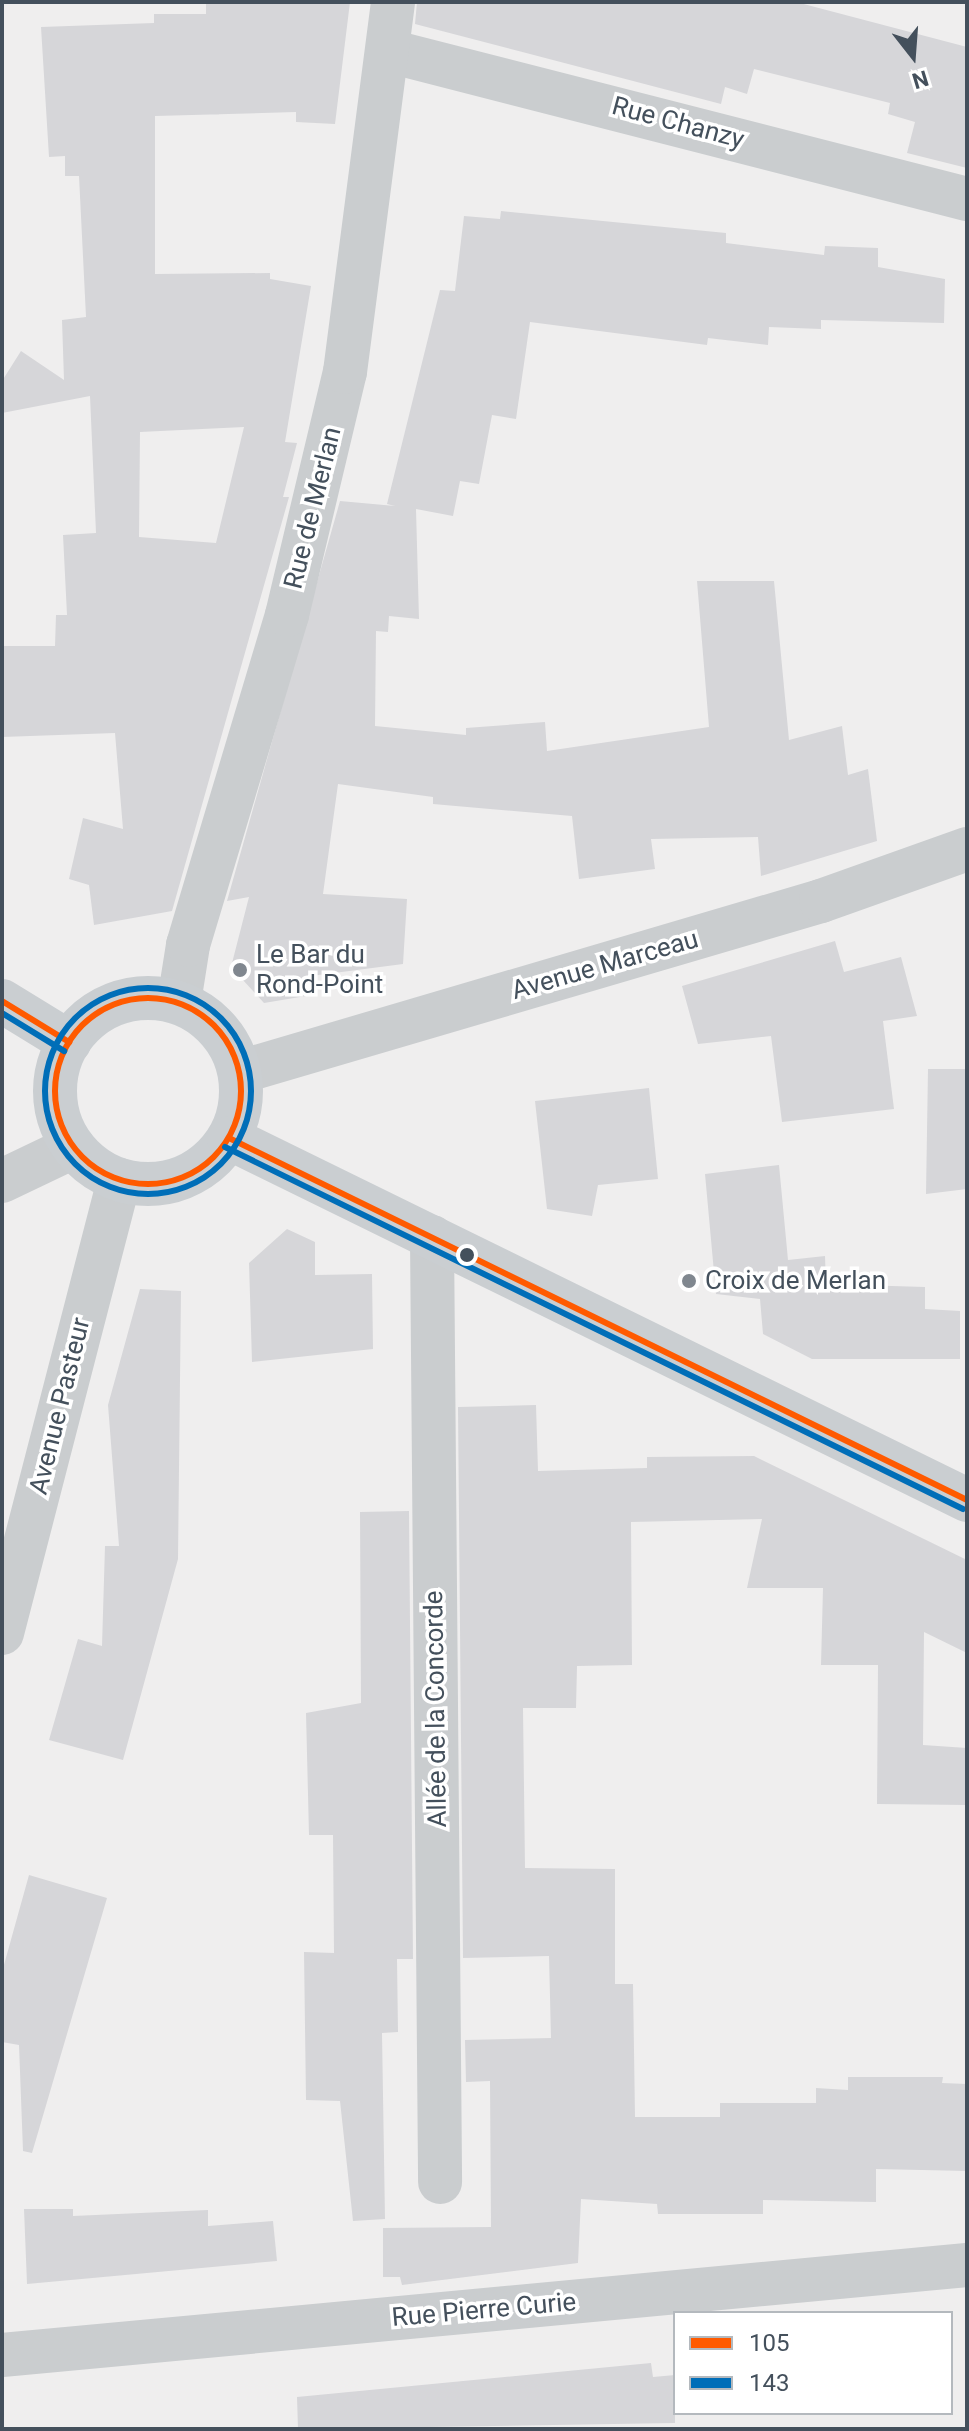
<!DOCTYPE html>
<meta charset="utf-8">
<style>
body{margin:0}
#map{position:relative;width:969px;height:2431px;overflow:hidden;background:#efeeee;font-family:Roboto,sans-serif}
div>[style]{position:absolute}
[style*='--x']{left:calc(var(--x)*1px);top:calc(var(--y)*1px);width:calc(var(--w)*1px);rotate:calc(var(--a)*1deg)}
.building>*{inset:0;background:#d6d6d9}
.street>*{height:44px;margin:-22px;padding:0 22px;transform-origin:22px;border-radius:22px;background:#cacdcf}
.secondary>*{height:44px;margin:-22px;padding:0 22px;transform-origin:22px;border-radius:22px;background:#caced1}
.secondary>.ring{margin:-22px;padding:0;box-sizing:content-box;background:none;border:44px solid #caced1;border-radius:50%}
.bus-1>*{height:6px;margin:-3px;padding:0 3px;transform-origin:3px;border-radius:3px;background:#ff5a00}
.bus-1>.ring{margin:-3px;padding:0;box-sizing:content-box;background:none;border:6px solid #ff5a00;border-radius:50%}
.bus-2>*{height:6px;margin:-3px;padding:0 3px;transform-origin:3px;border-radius:3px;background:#006eb8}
.bus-2>.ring{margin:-3px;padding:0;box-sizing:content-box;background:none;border:6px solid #006eb8;border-radius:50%}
.dots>*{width:22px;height:22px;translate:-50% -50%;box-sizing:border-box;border:4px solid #fff;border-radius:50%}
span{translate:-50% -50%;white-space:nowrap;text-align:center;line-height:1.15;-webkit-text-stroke:7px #fff;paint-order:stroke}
.street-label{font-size:26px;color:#44505c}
.poi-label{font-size:26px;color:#44505c}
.left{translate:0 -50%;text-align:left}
.frame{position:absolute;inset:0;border:4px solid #44505c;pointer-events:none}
.legend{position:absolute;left:673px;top:2311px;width:280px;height:104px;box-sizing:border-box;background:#fff;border:2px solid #b4b9be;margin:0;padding:10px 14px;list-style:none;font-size:24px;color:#44505c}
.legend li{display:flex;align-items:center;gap:16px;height:40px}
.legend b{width:40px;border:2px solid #b4b9be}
.north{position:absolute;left:873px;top:16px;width:80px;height:80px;-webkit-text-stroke:6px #fff;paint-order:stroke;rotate:163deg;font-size:22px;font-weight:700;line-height:32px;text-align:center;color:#44505c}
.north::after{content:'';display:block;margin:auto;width:28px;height:36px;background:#44505c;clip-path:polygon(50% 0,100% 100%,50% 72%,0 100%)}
</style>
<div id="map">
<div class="building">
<div style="clip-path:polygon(evenodd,206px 2px,350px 2px,335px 124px,296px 122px,296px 112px,155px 116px,155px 274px,270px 273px,270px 279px,311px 286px,285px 442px,297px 443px,283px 497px,289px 497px,172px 911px,94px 925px,89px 885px,69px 879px,83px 818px,123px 829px,115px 733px,2px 737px,2px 646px,55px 646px,56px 615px,67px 615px,63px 535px,96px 533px,90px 396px,2px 413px,2px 381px,21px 351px,64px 380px,62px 320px,86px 317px,79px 176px,65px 176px,65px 156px,49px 157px,41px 27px,154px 23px,154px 14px,206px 14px,206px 2px,244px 427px,216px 543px,139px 537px,140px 432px,244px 427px)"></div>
<div style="clip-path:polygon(417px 2px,796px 2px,967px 47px,967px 168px,907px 153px,915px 122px,888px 114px,890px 103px,754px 69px,747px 94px,725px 87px,721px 104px,415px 24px)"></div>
<div style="clip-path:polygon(501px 211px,726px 233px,726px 243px,824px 255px,825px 246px,878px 248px,878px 267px,945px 279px,944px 323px,821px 320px,821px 329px,769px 327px,768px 345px,708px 338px,707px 345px,530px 322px,516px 419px,492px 415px,479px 484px,460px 481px,453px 516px,416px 509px,419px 619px,389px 616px,388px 632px,376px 631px,375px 726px,466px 735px,466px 728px,545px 722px,547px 751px,709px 727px,697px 581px,774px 581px,789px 740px,842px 726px,848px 775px,868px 769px,877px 841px,761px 876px,758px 837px,651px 839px,655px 869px,579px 879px,572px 816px,433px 804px,433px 797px,338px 784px,323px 894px,407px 899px,403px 964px,303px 977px,306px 996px,264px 1003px,231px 967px,249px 897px,227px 901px,340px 501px,395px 506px,387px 504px,440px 290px,455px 291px,464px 216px,500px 219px)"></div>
<div style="clip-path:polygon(835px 941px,844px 972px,901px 957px,917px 1016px,883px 1021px,894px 1109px,782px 1122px,771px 1036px,698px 1044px,682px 986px)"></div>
<div style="clip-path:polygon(928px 1069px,967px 1069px,967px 1189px,926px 1194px)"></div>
<div style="clip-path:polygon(649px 1088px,658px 1179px,598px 1185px,592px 1216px,547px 1209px,535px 1101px)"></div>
<div style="clip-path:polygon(779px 1165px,788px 1260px,825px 1256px,826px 1284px,925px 1287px,925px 1309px,960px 1311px,960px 1359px,812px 1359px,763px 1334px,760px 1299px,716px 1294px,705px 1174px)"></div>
<div style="clip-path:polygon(287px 1229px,315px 1242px,315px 1275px,372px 1274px,373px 1349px,252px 1362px,249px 1263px)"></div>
<div style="clip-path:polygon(140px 1289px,181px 1291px,178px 1559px,123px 1760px,49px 1740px,78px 1639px,102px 1646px,105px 1546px,119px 1546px,108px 1405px)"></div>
<div style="clip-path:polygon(536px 1405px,538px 1471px,647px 1468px,647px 1457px,754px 1456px,967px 1560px,967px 1653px,924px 1632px,923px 1745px,967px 1748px,967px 1805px,877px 1804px,878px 1665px,821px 1665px,823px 1588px,747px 1588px,762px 1519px,631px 1522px,632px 1665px,577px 1666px,576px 1708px,523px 1708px,525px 1868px,615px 1869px,615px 1984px,633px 1984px,635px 2117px,720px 2117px,720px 2103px,816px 2103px,816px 2088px,848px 2090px,848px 2077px,943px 2077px,942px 2083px,967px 2084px,967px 2171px,876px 2169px,876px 2202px,763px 2200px,763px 2214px,658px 2214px,657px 2204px,581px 2199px,578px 2263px,402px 2285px,400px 2277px,383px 2277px,383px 2228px,491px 2227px,490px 2081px,466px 2082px,465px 2040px,551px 2038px,549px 1956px,463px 1958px,458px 1407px)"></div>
<div style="clip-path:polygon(409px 1511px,413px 1959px,397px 1959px,398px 2032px,382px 2033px,385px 2219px,353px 2221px,340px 2101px,306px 2100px,304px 1952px,334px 1953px,333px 1835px,309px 1835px,306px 1713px,361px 1703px,360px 1512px)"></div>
<div style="clip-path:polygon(29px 1875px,107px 1898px,32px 2153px,23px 2151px,19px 2045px,2px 2042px,2px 1972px)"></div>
<div style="clip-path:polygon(24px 2209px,73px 2209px,73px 2216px,208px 2210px,208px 2226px,273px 2221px,277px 2261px,27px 2284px)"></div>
<div style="clip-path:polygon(651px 2363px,653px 2377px,675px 2375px,675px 2423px,298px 2429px,297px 2397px)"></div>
</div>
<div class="street">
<div style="--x:389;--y:51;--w:597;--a:14.36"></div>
<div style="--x:179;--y:1002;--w:58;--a:-81"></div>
<div style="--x:188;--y:945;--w:345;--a:-73.3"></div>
<div style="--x:287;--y:615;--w:250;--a:-76.6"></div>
<div style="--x:345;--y:372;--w:373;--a:-82.6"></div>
<div style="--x:240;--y:1072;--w:606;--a:-16.4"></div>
<div style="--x:821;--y:901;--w:155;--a:-19.6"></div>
<div style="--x:2;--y:1181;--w:79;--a:-25.6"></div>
<div style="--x:432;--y:1237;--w:945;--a:89.51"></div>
<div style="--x:2;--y:1633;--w:468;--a:-75.5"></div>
<div style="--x:2;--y:2355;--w:969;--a:-5.33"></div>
</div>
<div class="secondary">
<div class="ring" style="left:55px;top:998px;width:142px;height:142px"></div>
<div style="--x:2;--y:1001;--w:79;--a:31.5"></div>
<div style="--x:229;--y:1138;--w:822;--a:26.13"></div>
</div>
<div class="bus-1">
<div class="ring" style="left:55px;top:998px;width:180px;height:180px"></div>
<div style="--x:2;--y:1001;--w:79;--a:31.5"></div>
<div style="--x:229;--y:1138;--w:822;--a:26.13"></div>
</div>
<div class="bus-2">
<div class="ring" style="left:45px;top:988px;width:200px;height:200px"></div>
<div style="--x:2;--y:1013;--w:73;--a:31.5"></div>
<div style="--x:225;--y:1147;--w:822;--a:26.13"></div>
</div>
<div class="dots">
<div style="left:240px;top:970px;background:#80878f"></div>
<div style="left:467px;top:1255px;background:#44505c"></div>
<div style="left:689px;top:1281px;background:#80878f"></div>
</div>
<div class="street-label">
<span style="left:678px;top:123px;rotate:15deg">Rue Chanzy</span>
<span style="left:313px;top:508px;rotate:-76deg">Rue de Merlan</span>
<span style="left:605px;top:965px;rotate:-16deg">Avenue Marceau</span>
<span style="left:60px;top:1406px;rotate:-76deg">Avenue Pasteur</span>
<span style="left:436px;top:1709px;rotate:-91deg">Allée de la Concorde</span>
<span style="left:484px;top:2310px;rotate:-5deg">Rue Pierre Curie</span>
</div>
<div class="poi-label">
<span class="left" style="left:256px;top:970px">Le Bar du<br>Rond-Point</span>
<span class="left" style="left:705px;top:1281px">Croix de Merlan</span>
</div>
<div class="frame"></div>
<ul class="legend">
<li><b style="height:10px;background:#ff5a00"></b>105</li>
<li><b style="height:10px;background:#006eb8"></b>143</li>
</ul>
<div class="north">N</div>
</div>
